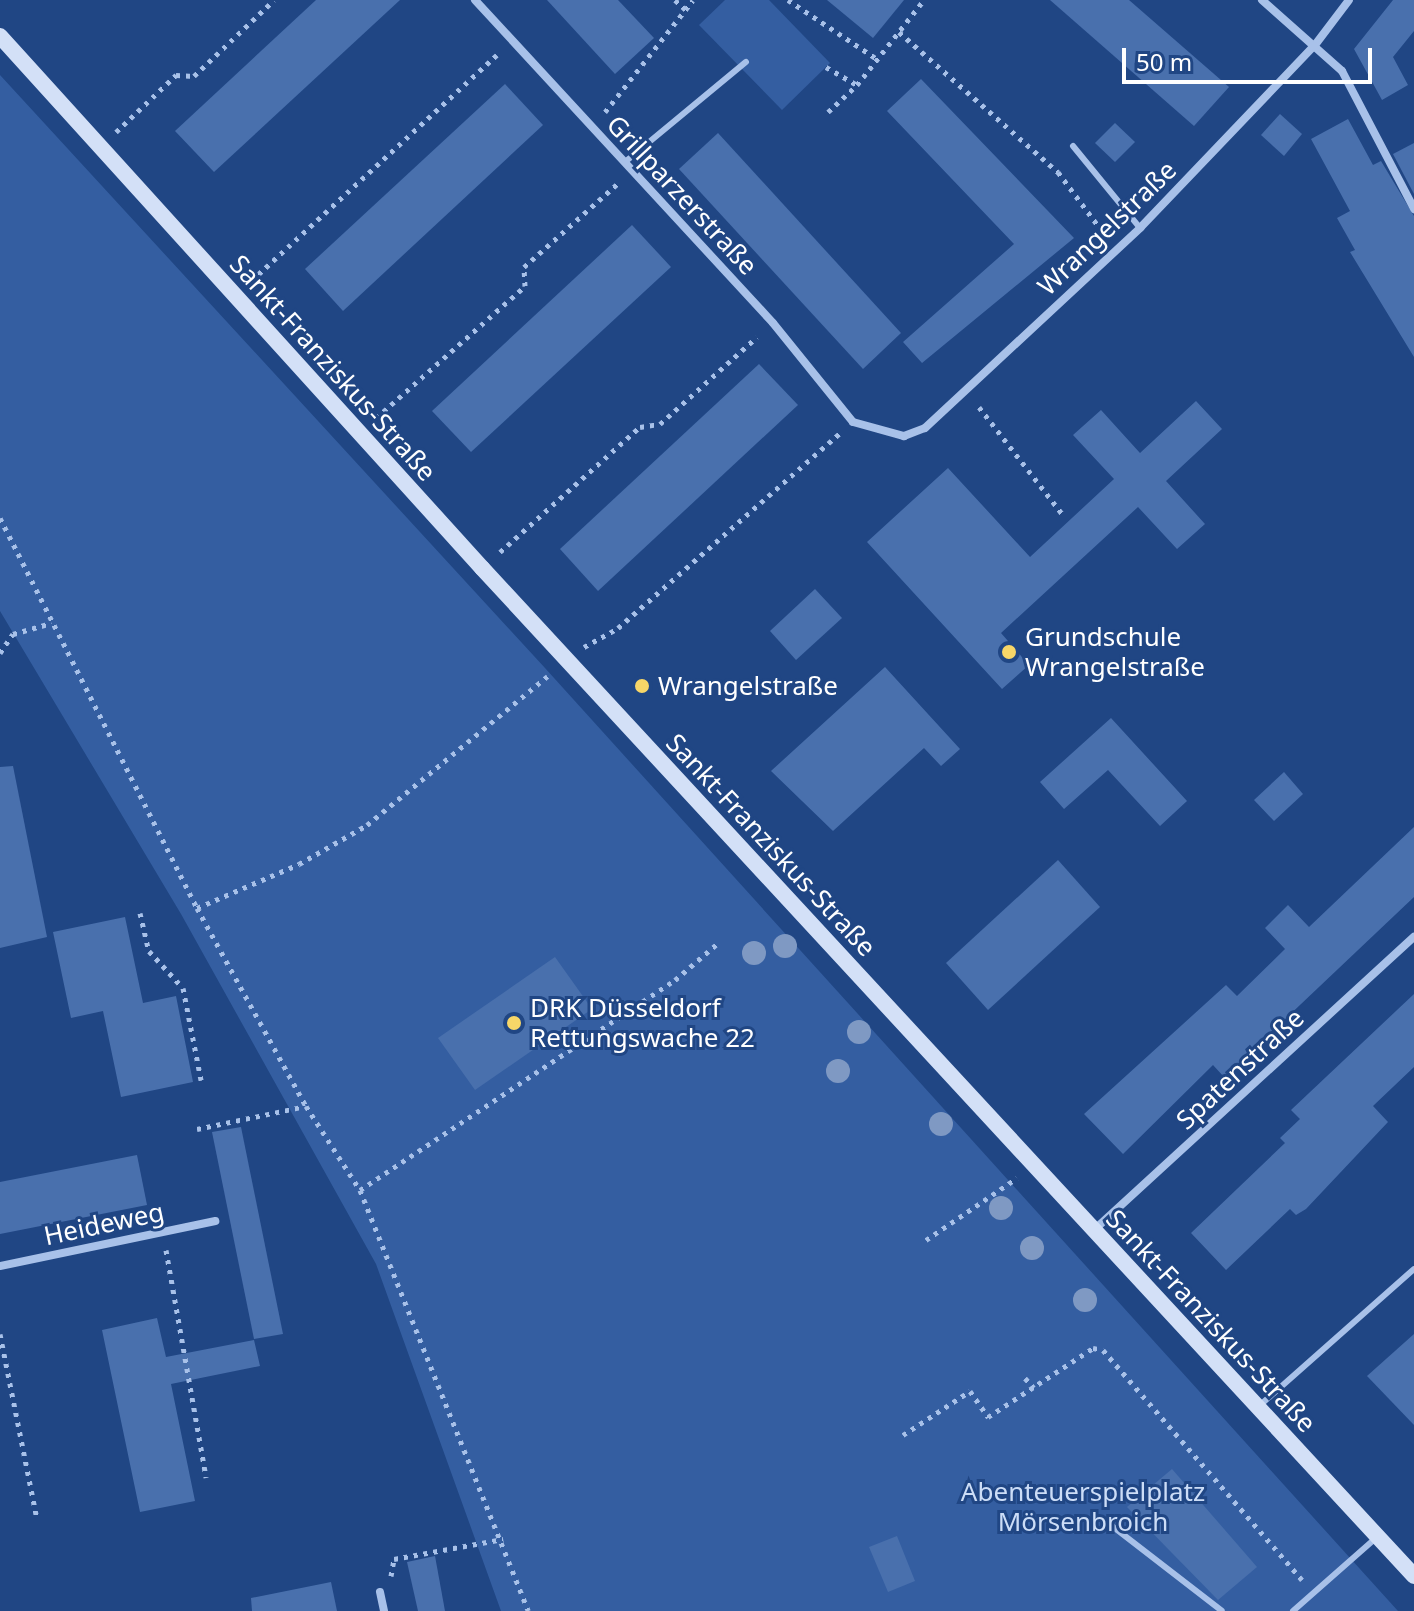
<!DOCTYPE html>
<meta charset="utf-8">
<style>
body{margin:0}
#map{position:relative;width:1414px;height:1611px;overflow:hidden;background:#204684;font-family:"Noto Sans",sans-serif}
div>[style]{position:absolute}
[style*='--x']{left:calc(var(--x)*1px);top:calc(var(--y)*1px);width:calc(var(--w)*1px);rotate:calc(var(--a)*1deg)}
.green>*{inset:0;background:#345ea1}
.building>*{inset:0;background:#4970ad}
.path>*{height:5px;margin-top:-2.5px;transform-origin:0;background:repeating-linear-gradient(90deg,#a8c1e9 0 4px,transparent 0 10px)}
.service>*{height:6px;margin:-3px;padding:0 3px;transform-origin:3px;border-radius:3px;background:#a8c1e9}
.minor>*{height:8px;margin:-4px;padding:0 4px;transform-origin:4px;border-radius:4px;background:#a8c1e9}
.secondary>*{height:16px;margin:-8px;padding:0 8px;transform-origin:8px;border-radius:8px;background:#d3e0f7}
.trees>*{width:24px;height:24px;margin:-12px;border-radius:50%;background:#7f99c3}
.dots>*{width:22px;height:22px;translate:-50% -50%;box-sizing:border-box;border:4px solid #204684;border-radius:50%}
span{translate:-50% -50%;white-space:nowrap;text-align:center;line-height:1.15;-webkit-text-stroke:6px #204684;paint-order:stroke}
.street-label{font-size:26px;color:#fff}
.poi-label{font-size:26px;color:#fff}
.left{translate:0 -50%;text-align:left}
.park-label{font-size:26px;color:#ccddf7}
.scale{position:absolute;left:1122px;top:48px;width:250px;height:36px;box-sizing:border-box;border:4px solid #fff;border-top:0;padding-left:10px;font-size:24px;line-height:28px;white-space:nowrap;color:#fff;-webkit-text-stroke:6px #204684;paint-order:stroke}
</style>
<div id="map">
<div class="green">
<div style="clip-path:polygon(725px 0,769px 0,830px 63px,782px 110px,699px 25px)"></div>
<div style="clip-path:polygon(0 75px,545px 668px,1398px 1611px,501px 1611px,376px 1264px,181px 914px,0 611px)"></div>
</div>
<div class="building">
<div style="clip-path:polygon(316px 0,400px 0,214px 172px,175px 131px)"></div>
<div style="clip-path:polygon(547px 0,618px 0,654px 38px,615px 74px)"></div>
<div style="clip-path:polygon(827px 0,904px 0,873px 38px)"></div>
<div style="clip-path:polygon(1050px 0,1129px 0,1229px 87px,1194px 126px)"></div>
<div style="clip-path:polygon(1393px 0,1414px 0,1414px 31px,1393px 57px,1408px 85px,1382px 100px,1354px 49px)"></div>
<div style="clip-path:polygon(921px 79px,1074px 238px,922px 363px,903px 342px,1014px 244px,887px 111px)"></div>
<div style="clip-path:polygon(505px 84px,543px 125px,343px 311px,305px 269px)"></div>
<div style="clip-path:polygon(1280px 114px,1302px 134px,1284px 156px,1261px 135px)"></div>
<div style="clip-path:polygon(1348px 119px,1373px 165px,1381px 161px,1414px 216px,1414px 357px,1350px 252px,1355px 250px,1337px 218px,1350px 211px,1311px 139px)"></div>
<div style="clip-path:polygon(1115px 123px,1135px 142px,1115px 162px,1095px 143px)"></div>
<div style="clip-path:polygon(718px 133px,901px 333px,863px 369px,679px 169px)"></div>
<div style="clip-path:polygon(1414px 143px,1414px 194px,1393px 154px)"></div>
<div style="clip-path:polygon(632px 225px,671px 267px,471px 452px,432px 411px)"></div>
<div style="clip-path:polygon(759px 364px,798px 405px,598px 591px,560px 549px)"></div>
<div style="clip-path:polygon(1196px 401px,1222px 429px,1166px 481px,1205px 524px,1177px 549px,1138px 507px,1001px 633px,1029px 665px,1002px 689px,867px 542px,948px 468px,1030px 557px,1114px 479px,1073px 435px,1101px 410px,1140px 453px)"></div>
<div style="clip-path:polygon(815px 589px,842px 618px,796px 660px,770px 631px)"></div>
<div style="clip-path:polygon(885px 667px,960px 749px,941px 766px,924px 748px,833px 831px,771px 771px)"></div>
<div style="clip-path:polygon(1111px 718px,1187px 801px,1160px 826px,1108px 770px,1064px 809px,1040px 782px)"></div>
<div style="clip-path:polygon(13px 766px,47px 937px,0 948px,0 767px)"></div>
<div style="clip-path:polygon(1284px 772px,1303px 794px,1274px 821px,1254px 800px)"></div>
<div style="clip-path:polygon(1414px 827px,1414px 897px,1224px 1077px,1213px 1065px,1123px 1154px,1084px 1114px,1226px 985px,1237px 996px,1285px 949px,1265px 928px,1288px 905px,1309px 927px)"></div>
<div style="clip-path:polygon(1058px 860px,1100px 907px,988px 1010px,946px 963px)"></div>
<div style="clip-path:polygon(125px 917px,143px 1003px,176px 996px,193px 1082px,121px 1097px,103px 1011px,71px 1018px,53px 932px)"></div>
<div style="clip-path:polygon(555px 957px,592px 1009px,475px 1090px,438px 1038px)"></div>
<div style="clip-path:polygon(1414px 994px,1414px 1067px,1373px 1106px,1388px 1122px,1306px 1209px,1296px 1215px,1290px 1209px,1226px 1270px,1191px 1233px,1285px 1143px,1280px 1138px,1300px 1119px,1291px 1110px)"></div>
<div style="clip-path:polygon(241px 1127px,283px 1334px,254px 1339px,212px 1132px)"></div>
<div style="clip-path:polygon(137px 1155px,147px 1205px,0 1234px,0 1182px)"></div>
<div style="clip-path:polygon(157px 1318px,166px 1357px,254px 1340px,260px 1366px,171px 1384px,195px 1501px,140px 1512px,102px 1330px)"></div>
<div style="clip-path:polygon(1414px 1334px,1414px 1425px,1367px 1376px)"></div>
<div style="clip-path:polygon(1172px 1469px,1257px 1567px,1218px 1600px,1127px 1507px)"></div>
<div style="clip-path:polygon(897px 1536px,915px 1581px,888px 1592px,869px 1547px)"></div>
<div style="clip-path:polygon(435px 1556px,445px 1611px,418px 1611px,407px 1562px)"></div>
<div style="clip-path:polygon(331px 1582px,337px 1611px,252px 1611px,251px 1598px)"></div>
</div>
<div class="path">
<div style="--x:675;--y:0;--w:15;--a:42"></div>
<div style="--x:788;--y:0;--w:107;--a:33.5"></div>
<div style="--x:899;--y:32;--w:212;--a:41.4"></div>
<div style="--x:1058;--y:172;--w:79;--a:53.3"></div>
<div style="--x:826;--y:67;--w:36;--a:30"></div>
<div style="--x:857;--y:85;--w:108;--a:-51.8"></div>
<div style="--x:605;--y:112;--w:142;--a:-51.8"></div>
<div style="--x:828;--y:112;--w:40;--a:-43"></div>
<div style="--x:116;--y:132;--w:83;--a:-43.5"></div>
<div style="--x:176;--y:75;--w:18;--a:3"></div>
<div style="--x:194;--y:76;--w:110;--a:-43.5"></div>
<div style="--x:251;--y:281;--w:334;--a:-42.6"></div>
<div style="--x:979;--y:407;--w:138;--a:52.1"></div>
<div style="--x:376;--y:418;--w:199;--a:-41.5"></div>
<div style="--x:525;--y:286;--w:19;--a:-93"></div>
<div style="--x:524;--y:267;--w:125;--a:-41.7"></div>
<div style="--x:0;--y:518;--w:437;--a:63.2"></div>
<div style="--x:197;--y:908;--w:226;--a:61.2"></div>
<div style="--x:306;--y:1106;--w:100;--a:57.3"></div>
<div style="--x:360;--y:1190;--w:453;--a:68.2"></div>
<div style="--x:500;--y:552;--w:188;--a:-41.8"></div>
<div style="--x:640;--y:427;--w:20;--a:-9"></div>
<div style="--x:660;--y:424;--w:130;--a:-41.9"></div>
<div style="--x:584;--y:647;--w:39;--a:-29"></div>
<div style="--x:618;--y:628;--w:295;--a:-41.3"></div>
<div style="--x:0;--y:653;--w:23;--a:-56"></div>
<div style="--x:13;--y:634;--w:40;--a:-16"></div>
<div style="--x:197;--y:908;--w:111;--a:-23.3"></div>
<div style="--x:299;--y:864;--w:78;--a:-29.8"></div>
<div style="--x:367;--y:825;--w:234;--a:-39.5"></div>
<div style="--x:140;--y:913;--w:39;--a:77"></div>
<div style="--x:149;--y:951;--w:50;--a:47.4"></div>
<div style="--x:183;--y:988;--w:94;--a:78.9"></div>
<div style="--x:197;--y:1129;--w:111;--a:-11.9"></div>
<div style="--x:360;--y:1190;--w:379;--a:-33.7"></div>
<div style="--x:675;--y:980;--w:55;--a:-40.6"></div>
<div style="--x:926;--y:1240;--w:110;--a:-34.3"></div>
<div style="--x:166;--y:1250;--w:231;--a:80"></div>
<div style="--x:0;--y:1334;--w:189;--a:78.7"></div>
<div style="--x:1025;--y:1378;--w:13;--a:48"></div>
<div style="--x:903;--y:1435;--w:80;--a:-33.3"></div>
<div style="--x:970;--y:1391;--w:32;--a:55"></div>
<div style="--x:988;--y:1417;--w:126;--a:-33.3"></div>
<div style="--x:1093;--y:1348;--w:10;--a:11"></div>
<div style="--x:1103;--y:1350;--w:304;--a:49.1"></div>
<div style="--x:391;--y:1576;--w:17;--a:-80"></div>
<div style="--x:394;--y:1559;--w:111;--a:-10.4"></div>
</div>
<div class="service">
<div style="--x:1073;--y:146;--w:106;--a:50.7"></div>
<div style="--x:625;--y:162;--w:157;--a:-39.6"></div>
<div style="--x:1258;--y:1407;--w:208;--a:-41.5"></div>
<div style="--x:1103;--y:1519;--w:150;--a:37.7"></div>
<div style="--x:1293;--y:1611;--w:112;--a:-41.4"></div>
</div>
<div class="minor">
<div style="--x:475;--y:0;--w:439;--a:47.3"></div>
<div style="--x:773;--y:323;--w:127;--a:51.1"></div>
<div style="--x:853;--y:422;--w:53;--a:15.4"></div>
<div style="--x:904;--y:436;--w:22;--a:-21"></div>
<div style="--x:925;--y:428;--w:294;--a:-42.9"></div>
<div style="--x:1140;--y:228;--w:253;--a:-46.3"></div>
<div style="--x:1315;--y:45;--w:56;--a:-52.9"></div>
<div style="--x:1262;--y:0;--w:107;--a:41.6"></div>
<div style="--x:1342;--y:71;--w:156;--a:62.4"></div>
<div style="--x:1094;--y:1230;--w:434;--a:-42.5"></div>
<div style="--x:0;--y:1266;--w:220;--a:-11.8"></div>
<div style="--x:380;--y:1592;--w:19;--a:78"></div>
</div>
<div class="secondary">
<div style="--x:0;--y:36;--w:718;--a:47.82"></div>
<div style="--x:482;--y:568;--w:1373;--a:47.24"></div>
</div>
<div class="trees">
<div style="left:785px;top:946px"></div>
<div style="left:754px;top:953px"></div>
<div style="left:859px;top:1032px"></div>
<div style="left:838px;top:1071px"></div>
<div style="left:941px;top:1124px"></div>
<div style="left:1001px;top:1208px"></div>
<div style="left:1032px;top:1248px"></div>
<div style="left:1085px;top:1300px"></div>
</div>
<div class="dots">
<div style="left:1009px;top:652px;background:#f7d668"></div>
<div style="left:642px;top:686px;background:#f7d668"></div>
<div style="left:514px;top:1023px;background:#f7d668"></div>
</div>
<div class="street-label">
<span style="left:682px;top:195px;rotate:47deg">Grillparzerstraße</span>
<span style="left:1107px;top:228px;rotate:-44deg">Wrangelstraße</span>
<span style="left:333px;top:368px;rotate:48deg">Sankt-Franziskus-Straße</span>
<span style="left:771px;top:845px;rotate:47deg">Sankt-Franziskus-Straße</span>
<span style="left:1240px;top:1069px;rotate:-43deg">Spatenstraße</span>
<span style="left:104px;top:1224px;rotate:-12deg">Heideweg</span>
<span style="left:1211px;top:1321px;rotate:47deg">Sankt-Franziskus-Straße</span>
</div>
<div class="poi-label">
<span class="left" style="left:1025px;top:652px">Grundschule<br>Wrangelstraße</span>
<span class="left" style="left:658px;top:686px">Wrangelstraße</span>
<span class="left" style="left:530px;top:1023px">DRK Düsseldorf<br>Rettungswache 22</span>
</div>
<div class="park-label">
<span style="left:1083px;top:1507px">Abenteuerspielplatz<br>Mörsenbroich</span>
</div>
<div class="scale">50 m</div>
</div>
